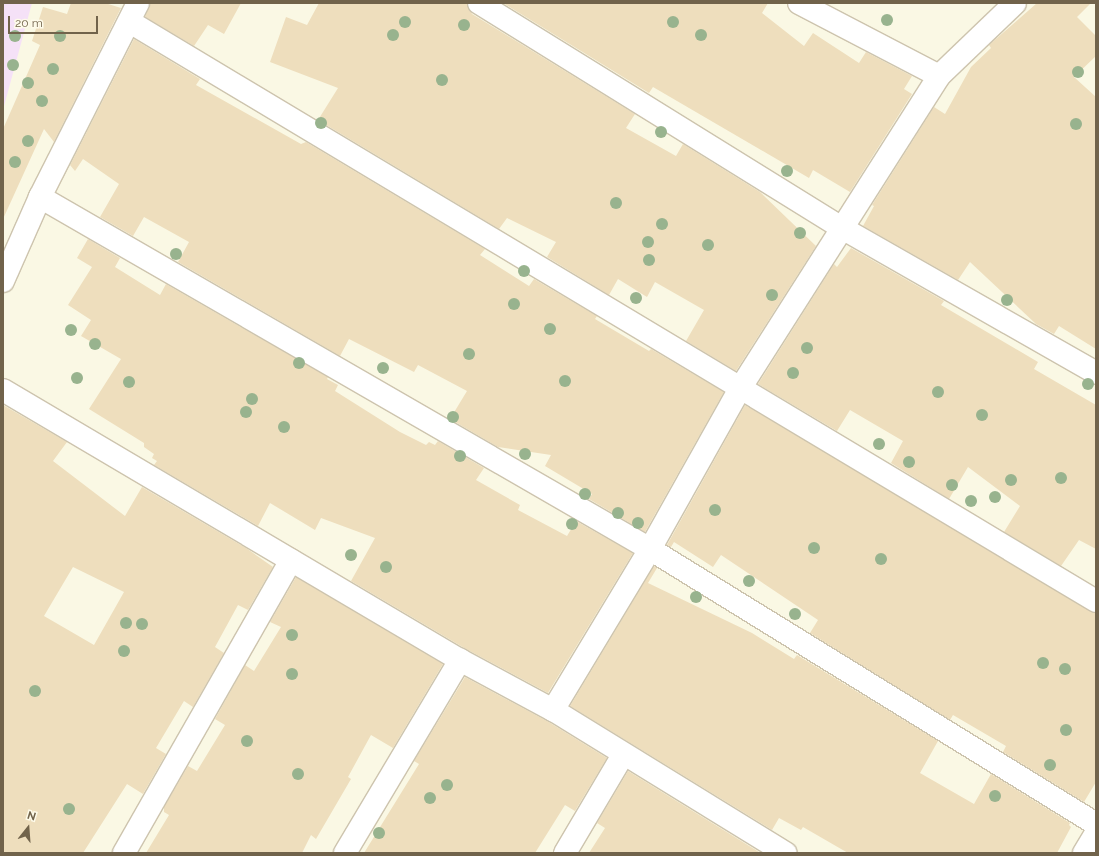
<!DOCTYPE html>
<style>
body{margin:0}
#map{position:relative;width:1099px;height:856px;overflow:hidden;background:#faf8e4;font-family:Raleway,sans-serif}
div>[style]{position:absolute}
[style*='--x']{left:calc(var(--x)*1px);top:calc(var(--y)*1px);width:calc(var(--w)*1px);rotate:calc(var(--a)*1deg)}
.education>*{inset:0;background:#f5e1f7}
.building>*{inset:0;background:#eedebd}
.roads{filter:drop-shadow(1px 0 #cdc4ae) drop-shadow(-1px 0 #cdc4ae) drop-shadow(0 1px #cdc4ae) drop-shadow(0 -1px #cdc4ae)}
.minor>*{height:22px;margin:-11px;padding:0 11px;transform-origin:11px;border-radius:11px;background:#fff}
.trees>*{width:12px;height:12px;margin:-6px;border-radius:50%;background:#98b38e}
span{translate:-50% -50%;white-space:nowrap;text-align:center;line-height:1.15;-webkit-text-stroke:4px #fefbea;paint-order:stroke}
.frame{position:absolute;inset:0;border:4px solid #71634b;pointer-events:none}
.north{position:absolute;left:8px;top:808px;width:40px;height:40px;-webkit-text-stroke:3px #fefbea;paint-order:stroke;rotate:17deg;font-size:11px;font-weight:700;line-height:16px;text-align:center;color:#71634b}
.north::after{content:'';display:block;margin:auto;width:14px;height:18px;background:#71634b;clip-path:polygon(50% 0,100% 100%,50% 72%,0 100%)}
.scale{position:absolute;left:8px;top:16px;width:90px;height:18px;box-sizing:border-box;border:2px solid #71634b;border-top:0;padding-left:5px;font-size:12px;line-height:14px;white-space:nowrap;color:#71634b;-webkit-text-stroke:3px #fefbea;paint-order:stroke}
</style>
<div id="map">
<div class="education">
<div style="clip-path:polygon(3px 3px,32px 3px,3px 110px)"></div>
</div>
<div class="building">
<div style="clip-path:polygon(71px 3px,105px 3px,121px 8px,54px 142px,44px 129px,3px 219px,3px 129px,40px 45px,32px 41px,43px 7px,67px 14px)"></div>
<div style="clip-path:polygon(150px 3px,241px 3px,224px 34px,208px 25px,194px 46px,145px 17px)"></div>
<div style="clip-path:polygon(319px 3px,467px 3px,472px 14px,635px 114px,626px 128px,676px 156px,683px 144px,760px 192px,816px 246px,736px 371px,686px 341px,704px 310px,655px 282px,647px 297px,618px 279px,609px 295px,547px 257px,556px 242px,507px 218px,499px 229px,318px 120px,338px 88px,270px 62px,286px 17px,307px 25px)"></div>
<div style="clip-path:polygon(503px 3px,768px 3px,762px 13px,804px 46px,813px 33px,859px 63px,866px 52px,912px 76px,904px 89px,912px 94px,850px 192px,813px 170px,809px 178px,653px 87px,649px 93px)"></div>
<div style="clip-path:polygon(1037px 3px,1091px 3px,1077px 17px,1096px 36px,1096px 56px,1074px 77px,1096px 97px,1096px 349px,1059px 326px,1054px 334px,1036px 324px,970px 262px,958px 280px,863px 226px,874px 206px,872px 205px,934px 107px,945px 114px,971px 67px,991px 48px,989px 45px)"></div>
<div style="clip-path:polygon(134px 39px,200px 79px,196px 85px,301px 144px,306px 142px,485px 249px,480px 255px,529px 286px,534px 279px,597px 316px,595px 319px,649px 351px,651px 349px,724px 392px,645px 532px,589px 499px,592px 494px,545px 466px,551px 455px,498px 447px,450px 419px,467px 391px,418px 365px,414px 372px,349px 339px,340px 356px,178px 262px,189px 242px,144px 217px,133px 236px,100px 217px,119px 184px,83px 159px,75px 171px,70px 165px)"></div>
<div style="clip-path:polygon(88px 239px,120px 258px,115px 267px,160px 295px,166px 284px,328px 377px,327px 379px,338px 385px,335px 391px,400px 432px,426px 445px,429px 442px,435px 445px,438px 441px,484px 468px,476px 480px,520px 505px,518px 510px,567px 536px,576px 521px,633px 553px,548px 693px,466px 649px,351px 581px,375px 538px,321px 518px,315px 530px,270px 503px,258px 526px,154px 465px,157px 461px,152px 458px,154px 454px,144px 447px,144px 443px,89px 409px,121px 359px,81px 336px,91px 320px,68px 305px,92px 267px,77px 258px)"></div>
<div style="clip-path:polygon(851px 248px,944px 301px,941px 305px,1038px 362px,1034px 369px,1096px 405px,1096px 549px,1079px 540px,1061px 566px,1004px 532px,1020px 506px,968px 467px,949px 499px,891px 463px,903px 441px,850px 410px,837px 431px,758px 384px,834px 264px,837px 267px)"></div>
<div style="clip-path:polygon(evenodd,3px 405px,67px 442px,53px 461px,125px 516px,142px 487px,246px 548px,273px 567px,248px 610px,238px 605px,215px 647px,224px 653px,193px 707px,184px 701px,156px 748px,166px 754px,143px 794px,127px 784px,83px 853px,3px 853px,3px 405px,73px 567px,124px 592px,94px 645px,44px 616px,73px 567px)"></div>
<div style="clip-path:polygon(745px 405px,1096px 613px,1096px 782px,1084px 802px,1003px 752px,1006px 746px,953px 715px,950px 720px,810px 633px,818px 620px,721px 555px,713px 567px,674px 542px,671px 547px,667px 545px)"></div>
<div style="clip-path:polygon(654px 566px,657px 568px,648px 583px,752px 633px,794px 659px,797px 655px,938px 741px,920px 773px,974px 804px,991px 774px,1070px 823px,1069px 825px,1071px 827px,1057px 853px,848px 853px,803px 827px,801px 830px,779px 818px,772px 830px,570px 706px)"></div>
<div style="clip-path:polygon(296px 577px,443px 664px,393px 748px,371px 735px,348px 777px,351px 779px,316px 839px,311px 835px,302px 853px,146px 853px,169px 815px,164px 812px,164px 807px,188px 766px,197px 771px,225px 725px,215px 719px,245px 665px,254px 671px,281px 627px,270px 622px)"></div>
<div style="clip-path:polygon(465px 677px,547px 721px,607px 758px,575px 811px,565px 805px,535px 853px,364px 853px,419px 764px,414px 761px)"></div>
<div style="clip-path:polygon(628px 771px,759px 852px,759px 853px,589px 853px,605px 828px,597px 823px)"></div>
</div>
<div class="roads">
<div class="minor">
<div style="--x:479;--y:3;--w:427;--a:31.8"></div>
<div style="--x:842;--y:228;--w:292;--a:29.7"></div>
<div style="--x:799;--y:3;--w:158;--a:27.5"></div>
<div style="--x:130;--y:22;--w:1126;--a:30.94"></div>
<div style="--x:40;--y:197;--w:704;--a:29.99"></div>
<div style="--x:650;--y:549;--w:524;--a:31.66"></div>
<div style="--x:3;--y:281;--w:92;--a:-66.2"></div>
<div style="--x:40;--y:197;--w:217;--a:-63.2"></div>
<div style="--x:3;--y:390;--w:531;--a:30.58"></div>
<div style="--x:460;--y:660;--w:106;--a:28.3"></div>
<div style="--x:553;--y:710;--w:273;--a:31.6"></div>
<div style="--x:553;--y:710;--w:188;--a:-58.9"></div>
<div style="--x:650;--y:549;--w:186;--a:-60.7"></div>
<div style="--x:741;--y:387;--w:369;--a:-57.5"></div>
<div style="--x:939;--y:76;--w:105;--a:-43.8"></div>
<div style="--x:124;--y:853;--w:337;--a:-60.3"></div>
<div style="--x:345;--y:853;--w:225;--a:-59.2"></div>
<div style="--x:565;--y:853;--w:114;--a:-59.4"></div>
<div style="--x:1084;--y:853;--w:23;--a:-59"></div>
</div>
</div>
<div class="trees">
<div style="left:887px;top:20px"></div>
<div style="left:405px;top:22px"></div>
<div style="left:673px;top:22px"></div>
<div style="left:464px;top:25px"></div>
<div style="left:393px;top:35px"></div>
<div style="left:701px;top:35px"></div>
<div style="left:15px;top:36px"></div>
<div style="left:60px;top:36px"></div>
<div style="left:13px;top:65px"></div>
<div style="left:53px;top:69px"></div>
<div style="left:1078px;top:72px"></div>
<div style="left:442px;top:80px"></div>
<div style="left:28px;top:83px"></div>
<div style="left:42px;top:101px"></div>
<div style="left:321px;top:123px"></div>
<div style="left:1076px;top:124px"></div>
<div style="left:661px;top:132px"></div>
<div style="left:28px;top:141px"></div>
<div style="left:15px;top:162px"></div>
<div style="left:787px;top:171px"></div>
<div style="left:616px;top:203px"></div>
<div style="left:662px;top:224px"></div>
<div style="left:800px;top:233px"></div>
<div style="left:648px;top:242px"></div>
<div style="left:708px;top:245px"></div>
<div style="left:176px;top:254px"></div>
<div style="left:649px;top:260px"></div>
<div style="left:524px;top:271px"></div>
<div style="left:772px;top:295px"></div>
<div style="left:636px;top:298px"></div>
<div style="left:1007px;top:300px"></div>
<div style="left:514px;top:304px"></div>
<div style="left:550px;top:329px"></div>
<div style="left:71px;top:330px"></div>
<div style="left:95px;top:344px"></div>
<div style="left:807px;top:348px"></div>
<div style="left:469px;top:354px"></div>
<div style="left:299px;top:363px"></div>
<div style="left:383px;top:368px"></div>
<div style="left:793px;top:373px"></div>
<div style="left:77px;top:378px"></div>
<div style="left:565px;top:381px"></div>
<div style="left:129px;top:382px"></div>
<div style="left:1088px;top:384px"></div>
<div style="left:938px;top:392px"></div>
<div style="left:252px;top:399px"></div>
<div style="left:246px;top:412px"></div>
<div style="left:982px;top:415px"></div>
<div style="left:453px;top:417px"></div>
<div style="left:284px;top:427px"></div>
<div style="left:879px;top:444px"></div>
<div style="left:525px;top:454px"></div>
<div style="left:460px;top:456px"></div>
<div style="left:909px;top:462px"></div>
<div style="left:1061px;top:478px"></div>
<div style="left:1011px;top:480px"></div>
<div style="left:952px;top:485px"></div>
<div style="left:585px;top:494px"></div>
<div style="left:995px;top:497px"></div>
<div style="left:971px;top:501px"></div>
<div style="left:715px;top:510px"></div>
<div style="left:618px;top:513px"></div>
<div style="left:638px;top:523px"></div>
<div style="left:572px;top:524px"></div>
<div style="left:814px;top:548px"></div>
<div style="left:351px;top:555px"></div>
<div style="left:881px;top:559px"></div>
<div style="left:386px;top:567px"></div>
<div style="left:749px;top:581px"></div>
<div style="left:696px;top:597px"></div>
<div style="left:795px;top:614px"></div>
<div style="left:126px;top:623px"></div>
<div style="left:142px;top:624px"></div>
<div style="left:292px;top:635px"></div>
<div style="left:124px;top:651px"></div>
<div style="left:1043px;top:663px"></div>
<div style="left:1065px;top:669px"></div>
<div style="left:292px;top:674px"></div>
<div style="left:35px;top:691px"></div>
<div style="left:1066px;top:730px"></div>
<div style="left:247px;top:741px"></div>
<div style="left:1050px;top:765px"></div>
<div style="left:298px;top:774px"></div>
<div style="left:447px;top:785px"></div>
<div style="left:995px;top:796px"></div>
<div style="left:430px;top:798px"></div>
<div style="left:69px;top:809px"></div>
<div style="left:379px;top:833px"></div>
</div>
<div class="frame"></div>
<div class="north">N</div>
<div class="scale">20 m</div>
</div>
